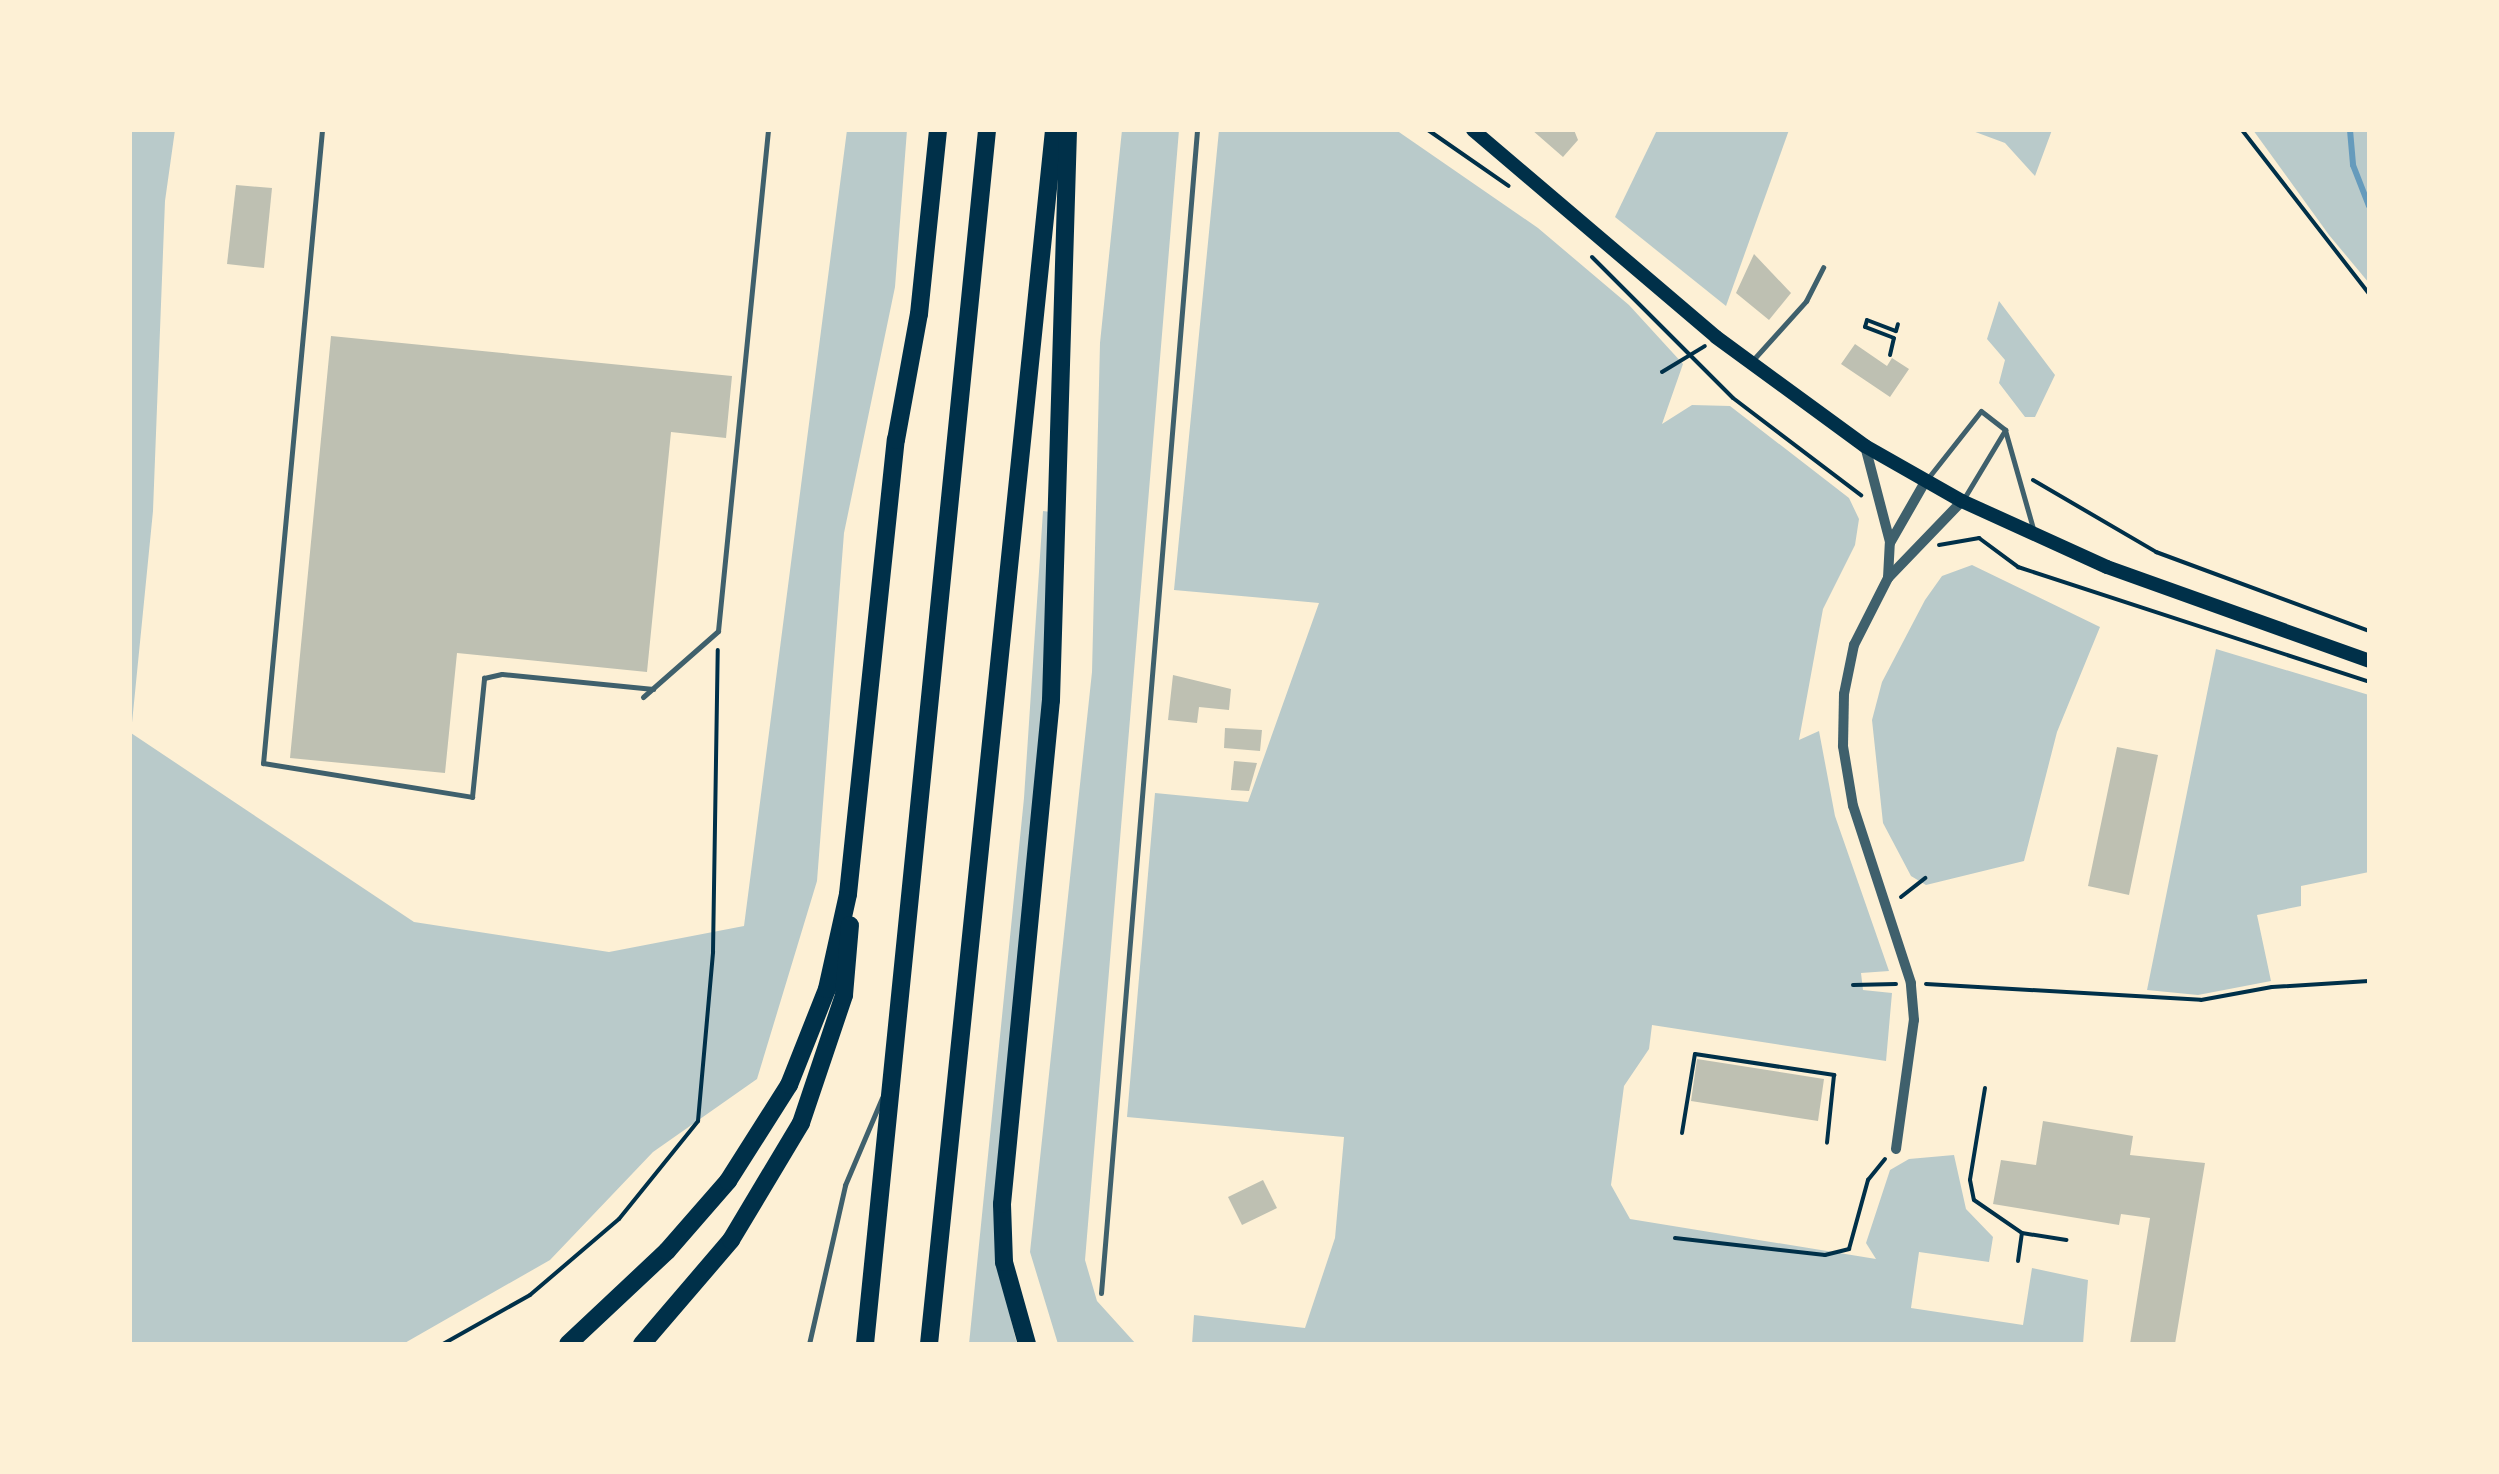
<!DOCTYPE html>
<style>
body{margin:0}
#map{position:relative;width:2499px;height:1474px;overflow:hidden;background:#fdf0d5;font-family:"Public Sans",sans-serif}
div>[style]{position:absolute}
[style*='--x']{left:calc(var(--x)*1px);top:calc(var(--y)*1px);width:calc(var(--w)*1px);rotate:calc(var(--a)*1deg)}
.green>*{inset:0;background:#b9caca}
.stream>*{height:6px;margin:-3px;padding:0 3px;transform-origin:3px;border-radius:3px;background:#669bbc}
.building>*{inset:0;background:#bec0b2}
.path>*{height:4px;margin:-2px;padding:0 2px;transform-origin:2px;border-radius:2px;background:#003049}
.service>*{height:5px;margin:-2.5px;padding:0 2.5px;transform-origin:2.5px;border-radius:2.5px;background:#3f606c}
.minor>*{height:10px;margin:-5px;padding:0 5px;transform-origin:5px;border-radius:5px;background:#3f606c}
.secondary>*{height:14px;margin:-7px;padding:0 7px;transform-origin:7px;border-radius:7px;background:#003049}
.motorway>*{height:18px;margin:-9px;padding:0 9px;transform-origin:9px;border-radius:9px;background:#003049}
span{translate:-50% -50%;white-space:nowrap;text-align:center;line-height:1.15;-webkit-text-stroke:8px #fdf0d5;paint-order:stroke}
.frame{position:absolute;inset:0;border:132px solid #fdf0d5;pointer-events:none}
</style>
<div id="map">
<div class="green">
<div style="clip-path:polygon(130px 130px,175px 130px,165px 201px,153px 511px,131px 733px,414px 922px,609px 952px,744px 926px,847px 130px,907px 130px,895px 287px,844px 533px,817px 881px,757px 1079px,653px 1152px,550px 1260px,403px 1344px,130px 1344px)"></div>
<div style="clip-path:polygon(1122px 130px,1179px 130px,1085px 1260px,1097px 1301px,1136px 1344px,1058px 1344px,1030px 1252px,1092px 672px,1100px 343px)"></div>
<div style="clip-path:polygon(1219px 130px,1396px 130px,1538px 228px,1629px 305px,1683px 364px,1662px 424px,1692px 405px,1730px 406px,1849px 498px,1859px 519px,1855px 545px,1823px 609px,1799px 740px,1819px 731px,1835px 816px,1889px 971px,1861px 973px,1863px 990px,1892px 993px,1886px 1061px,1652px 1025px,1649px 1049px,1624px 1086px,1611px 1185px,1630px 1219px,1876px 1259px,1866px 1243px,1890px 1170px,1909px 1159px,1954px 1155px,1966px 1209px,1993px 1237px,1989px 1262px,1919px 1252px,1911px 1308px,2023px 1325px,2032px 1268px,2088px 1280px,2083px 1344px,1192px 1344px,1194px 1315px,1305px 1328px,1335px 1238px,1344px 1137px,1127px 1117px,1155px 793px,1248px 802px,1319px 603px,1174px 590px)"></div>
<div style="clip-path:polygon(1657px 130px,1789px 130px,1726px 306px,1615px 217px)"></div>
<div style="clip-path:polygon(1970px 130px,2052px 130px,2035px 176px,2005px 143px)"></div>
<div style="clip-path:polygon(2253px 130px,2369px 130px,2369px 283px,2329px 235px)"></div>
<div style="clip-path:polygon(1999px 301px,2055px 375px,2035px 417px,2025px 417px,1999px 383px,2005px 360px,1987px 339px)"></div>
<div style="clip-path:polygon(1043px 511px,1051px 512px,1042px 722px,997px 1263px,1017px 1344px,969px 1344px,1024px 798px)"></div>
<div style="clip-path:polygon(1972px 565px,2100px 627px,2057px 732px,2024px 861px,1926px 885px,1911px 876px,1883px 823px,1872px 720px,1882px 682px,1925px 600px,1942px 576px)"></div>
<div style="clip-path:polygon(2216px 649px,2369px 695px,2369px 872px,2301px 886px,2301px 906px,2257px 915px,2271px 981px,2198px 995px,2147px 990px)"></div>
</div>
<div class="stream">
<div style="--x:2350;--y:130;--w:35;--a:85"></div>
<div style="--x:2353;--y:165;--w:44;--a:68.7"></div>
</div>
<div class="building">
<div style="clip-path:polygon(1532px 130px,1574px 130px,1578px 140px,1563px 157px)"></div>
<div style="clip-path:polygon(236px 185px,272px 188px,264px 268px,227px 264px)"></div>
<div style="clip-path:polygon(1754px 254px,1791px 293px,1769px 320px,1736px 293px)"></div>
<div style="clip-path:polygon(331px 336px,732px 376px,726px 438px,671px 432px,647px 672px,457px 653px,445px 773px,290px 758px)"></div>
<div style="clip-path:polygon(1855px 344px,1887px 366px,1892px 358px,1909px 369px,1890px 397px,1841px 364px)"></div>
<div style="clip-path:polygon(1173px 675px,1231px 689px,1229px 710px,1199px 707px,1197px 723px,1168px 720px)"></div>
<div style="clip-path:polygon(1225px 728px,1262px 730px,1260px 751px,1224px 748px)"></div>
<div style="clip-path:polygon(2117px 747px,2158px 755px,2129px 895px,2088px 886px)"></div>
<div style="clip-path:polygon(1234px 761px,1257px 763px,1249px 791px,1231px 790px)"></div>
<div style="clip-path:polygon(1697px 1059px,1824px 1079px,1818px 1121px,1691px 1101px)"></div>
<div style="clip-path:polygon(2043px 1121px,2133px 1136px,2130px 1155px,2205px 1163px,2175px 1344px,2130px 1344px,2150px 1218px,2121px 1214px,2119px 1225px,1993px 1204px,2001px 1160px,2036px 1165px)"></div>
<div style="clip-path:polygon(1263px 1180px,1277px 1208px,1242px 1225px,1228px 1197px)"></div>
</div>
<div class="path">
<div style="--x:1428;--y:130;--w:98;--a:34.7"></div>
<div style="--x:2242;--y:130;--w:207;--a:52.2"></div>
<div style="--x:1592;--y:257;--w:199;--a:45"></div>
<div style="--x:1733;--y:398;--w:161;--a:37.2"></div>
<div style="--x:1890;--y:355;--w:17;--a:-77"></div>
<div style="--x:1894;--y:338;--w:31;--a:-159"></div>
<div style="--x:1865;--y:327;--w:7;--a:-74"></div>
<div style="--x:1867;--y:320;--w:31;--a:21"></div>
<div style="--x:1896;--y:331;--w:7;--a:-74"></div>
<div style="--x:1662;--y:372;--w:50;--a:-31.2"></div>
<div style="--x:2033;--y:480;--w:143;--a:30.3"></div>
<div style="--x:2156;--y:552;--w:227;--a:20.3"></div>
<div style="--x:1939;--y:545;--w:41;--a:-9.9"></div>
<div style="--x:1979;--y:538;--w:49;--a:36.6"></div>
<div style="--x:2018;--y:567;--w:369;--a:18.1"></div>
<div style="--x:1901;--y:897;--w:31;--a:-38"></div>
<div style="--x:1926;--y:984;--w:275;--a:3.3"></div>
<div style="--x:2201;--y:1000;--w:72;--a:-10.4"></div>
<div style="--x:2272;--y:987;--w:97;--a:-3.5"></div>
<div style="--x:1853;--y:985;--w:43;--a:-1.3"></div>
<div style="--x:1985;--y:1088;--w:93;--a:99.3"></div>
<div style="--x:1970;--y:1180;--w:20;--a:79"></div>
<div style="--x:1974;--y:1200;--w:58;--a:34.5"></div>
<div style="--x:2022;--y:1233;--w:45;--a:9"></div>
<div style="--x:1682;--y:1133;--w:80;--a:-80.7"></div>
<div style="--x:1695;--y:1054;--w:141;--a:8.6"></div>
<div style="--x:1834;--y:1075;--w:68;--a:95.9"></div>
<div style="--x:1675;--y:1238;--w:151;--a:6.5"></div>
<div style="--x:1825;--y:1255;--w:25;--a:-14"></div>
<div style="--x:1849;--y:1249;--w:72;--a:-74.6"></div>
<div style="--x:1868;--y:1180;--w:27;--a:-51"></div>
<div style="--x:2018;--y:1261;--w:28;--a:-82"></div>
<div style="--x:443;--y:1344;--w:100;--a:-29.4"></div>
<div style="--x:530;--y:1295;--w:117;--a:-40.5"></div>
<div style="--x:619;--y:1219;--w:126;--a:-51.1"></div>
<div style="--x:698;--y:1121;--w:170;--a:-84.9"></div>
<div style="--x:713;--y:952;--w:302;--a:-89.1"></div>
</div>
<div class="service">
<div style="--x:322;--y:130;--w:636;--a:95.32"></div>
<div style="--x:263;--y:763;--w:212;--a:9.2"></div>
<div style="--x:472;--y:797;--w:120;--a:-84.2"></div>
<div style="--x:484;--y:678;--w:18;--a:-13"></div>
<div style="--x:502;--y:674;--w:152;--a:5.7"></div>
<div style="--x:1752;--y:361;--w:81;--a:-48"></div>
<div style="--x:1806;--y:301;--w:38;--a:-63"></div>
<div style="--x:1928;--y:478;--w:85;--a:-51.7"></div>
<div style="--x:1981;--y:411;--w:31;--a:38"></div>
<div style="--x:2005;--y:430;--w:102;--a:74.1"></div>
<div style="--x:1963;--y:500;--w:82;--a:-59"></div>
<div style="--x:643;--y:697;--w:100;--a:-41.3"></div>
<div style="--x:718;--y:631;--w:503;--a:-84.3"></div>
<div style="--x:1101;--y:1293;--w:1167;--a:-85.28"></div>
<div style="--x:702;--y:1344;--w:53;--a:0"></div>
<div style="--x:809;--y:1344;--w:163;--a:-77.2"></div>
<div style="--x:845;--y:1185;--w:95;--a:-67"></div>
</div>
<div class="minor">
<div style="--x:1865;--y:446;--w:99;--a:75.4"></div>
<div style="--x:1888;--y:578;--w:35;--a:-87"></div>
<div style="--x:1890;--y:543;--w:70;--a:-60.2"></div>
<div style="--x:1896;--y:1149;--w:130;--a:-82.1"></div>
<div style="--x:1914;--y:1020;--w:37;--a:-95"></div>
<div style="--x:1911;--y:983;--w:186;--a:-108.1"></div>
<div style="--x:1853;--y:806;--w:61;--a:-99.5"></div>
<div style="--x:1843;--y:746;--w:52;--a:-88.9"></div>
<div style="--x:1844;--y:694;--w:50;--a:-78.5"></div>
<div style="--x:1854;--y:645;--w:75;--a:-63.1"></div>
<div style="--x:1888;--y:578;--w:107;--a:-46.1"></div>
</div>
<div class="secondary">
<div style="--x:1473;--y:130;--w:319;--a:40.4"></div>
<div style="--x:1716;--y:337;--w:185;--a:36.2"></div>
<div style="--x:1865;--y:446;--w:112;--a:29.6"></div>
<div style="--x:1962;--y:501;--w:159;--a:24.5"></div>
<div style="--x:2107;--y:567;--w:278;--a:19.7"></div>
</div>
<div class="motorway">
<div style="--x:568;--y:1344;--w:136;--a:-43.2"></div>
<div style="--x:667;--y:1251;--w:93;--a:-48.9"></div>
<div style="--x:728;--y:1181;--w:114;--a:-57.6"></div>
<div style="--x:789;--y:1085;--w:103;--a:-68.4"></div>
<div style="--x:827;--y:989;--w:97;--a:-77.5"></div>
<div style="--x:848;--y:894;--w:457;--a:-84"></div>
<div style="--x:896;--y:440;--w:128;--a:-79.7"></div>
<div style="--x:919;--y:314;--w:185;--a:-84.1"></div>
<div style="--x:642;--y:1344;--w:137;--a:-49.4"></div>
<div style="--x:731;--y:1240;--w:136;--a:-59.1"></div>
<div style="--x:801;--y:1123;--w:135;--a:-71.4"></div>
<div style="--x:844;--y:995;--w:70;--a:-85.1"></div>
<div style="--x:865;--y:1344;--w:1220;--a:-84.26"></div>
<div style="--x:929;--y:1344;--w:1220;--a:-84.12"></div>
<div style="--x:1027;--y:1344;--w:85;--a:-105.7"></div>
<div style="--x:1004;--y:1262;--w:58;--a:-92"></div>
<div style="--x:1002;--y:1204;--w:506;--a:-84.45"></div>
<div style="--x:1051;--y:700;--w:570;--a:-88.29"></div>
</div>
<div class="frame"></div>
</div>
